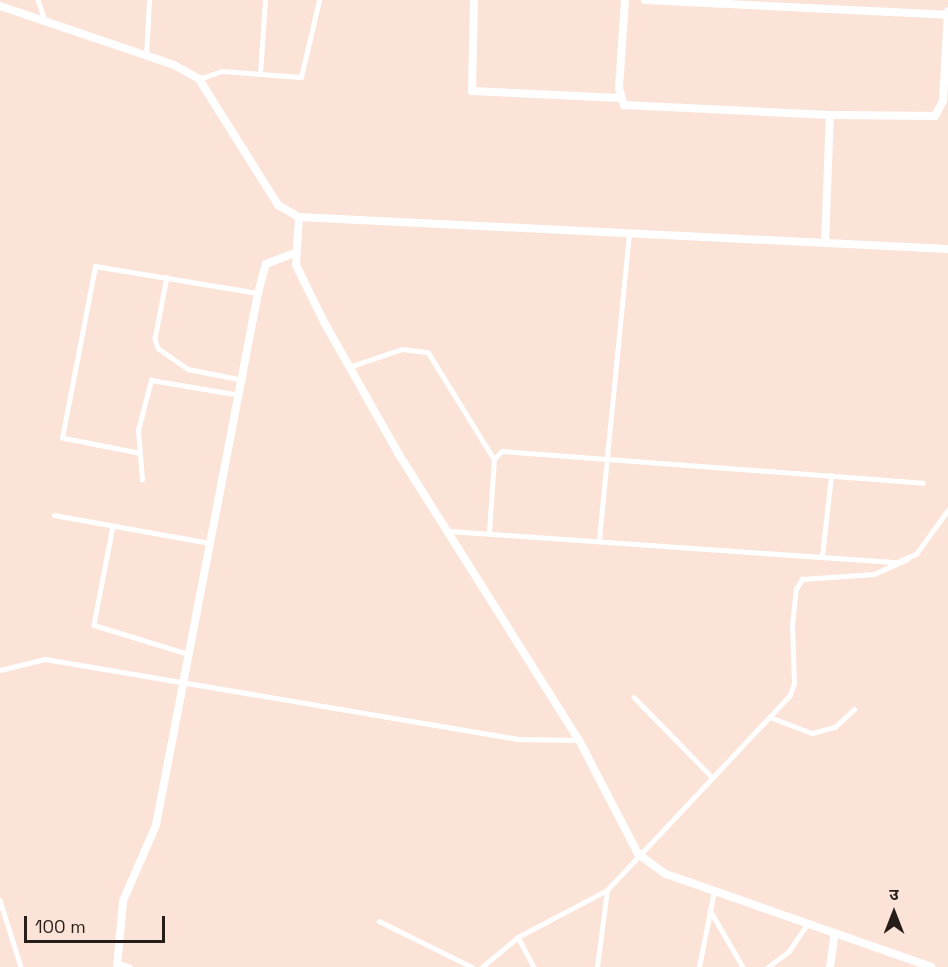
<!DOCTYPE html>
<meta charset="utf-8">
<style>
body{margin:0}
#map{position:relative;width:948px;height:967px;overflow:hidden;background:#fbe3d8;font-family:"Space Grotesk","Noto Sans Devanagari",sans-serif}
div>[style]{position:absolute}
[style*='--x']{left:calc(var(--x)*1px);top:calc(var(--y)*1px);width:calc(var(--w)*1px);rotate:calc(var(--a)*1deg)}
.lane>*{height:4.5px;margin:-2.25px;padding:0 2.25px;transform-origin:2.25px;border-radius:2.25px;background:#fff}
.street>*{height:8px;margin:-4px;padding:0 4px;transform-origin:4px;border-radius:4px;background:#fff}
span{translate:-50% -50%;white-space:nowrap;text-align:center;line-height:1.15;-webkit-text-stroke:5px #fbe3d8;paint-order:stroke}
.north{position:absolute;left:864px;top:883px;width:60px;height:60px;-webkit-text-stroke:4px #fbe3d8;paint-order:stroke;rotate:0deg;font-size:16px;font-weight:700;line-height:24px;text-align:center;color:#281e19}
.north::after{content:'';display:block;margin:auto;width:21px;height:27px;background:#281e19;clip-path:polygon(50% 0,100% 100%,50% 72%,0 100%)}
.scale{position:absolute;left:24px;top:916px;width:141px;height:27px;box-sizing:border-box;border:3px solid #281e19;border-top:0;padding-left:8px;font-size:18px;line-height:21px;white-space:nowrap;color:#281e19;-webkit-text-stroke:4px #fbe3d8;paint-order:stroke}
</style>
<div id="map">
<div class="lane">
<div style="--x:38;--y:0;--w:21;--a:71"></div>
<div style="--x:146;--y:56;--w:56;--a:-86.9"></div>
<div style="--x:260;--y:74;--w:74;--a:-86.1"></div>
<div style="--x:199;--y:79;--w:24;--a:-19"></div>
<div style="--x:222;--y:71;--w:79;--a:4.3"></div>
<div style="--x:301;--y:77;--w:79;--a:-76.8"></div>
<div style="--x:167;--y:277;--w:63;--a:101"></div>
<div style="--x:155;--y:339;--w:9;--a:72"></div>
<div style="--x:158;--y:348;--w:37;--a:35"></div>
<div style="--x:188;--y:369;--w:56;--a:11.3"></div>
<div style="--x:349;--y:367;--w:56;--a:-18.8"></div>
<div style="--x:402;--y:349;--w:26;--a:7"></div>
<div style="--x:428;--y:352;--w:126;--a:58.3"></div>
<div style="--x:138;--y:453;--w:77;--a:-168.8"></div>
<div style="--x:62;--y:438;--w:175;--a:-79.1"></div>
<div style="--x:95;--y:266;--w:165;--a:9.4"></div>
<div style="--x:142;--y:480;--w:50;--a:-94.6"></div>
<div style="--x:138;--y:430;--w:52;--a:-75.4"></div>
<div style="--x:151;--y:380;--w:90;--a:9.6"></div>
<div style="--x:54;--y:515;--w:158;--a:10.2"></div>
<div style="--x:113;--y:526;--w:101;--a:100.9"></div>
<div style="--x:94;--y:625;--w:98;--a:17.1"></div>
<div style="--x:449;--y:531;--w:449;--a:4"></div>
<div style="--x:897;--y:562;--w:21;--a:-23"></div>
<div style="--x:916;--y:554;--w:54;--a:-54"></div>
<div style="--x:489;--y:532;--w:73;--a:-86.1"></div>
<div style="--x:494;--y:459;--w:11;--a:-45"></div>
<div style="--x:502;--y:451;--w:422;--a:4.3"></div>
<div style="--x:599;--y:539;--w:307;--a:-84.4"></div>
<div style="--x:822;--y:556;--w:81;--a:-83.6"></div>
<div style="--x:0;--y:670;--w:46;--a:-13.7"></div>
<div style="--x:45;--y:659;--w:478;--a:9.6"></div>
<div style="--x:516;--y:739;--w:63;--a:0.9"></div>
<div style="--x:634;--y:697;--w:112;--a:45.7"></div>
<div style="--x:770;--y:717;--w:45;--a:20.9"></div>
<div style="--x:812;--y:733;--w:24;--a:-15"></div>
<div style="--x:835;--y:727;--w:26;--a:-43"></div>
<div style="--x:0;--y:900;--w:70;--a:72.6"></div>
<div style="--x:710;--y:910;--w:66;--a:59.9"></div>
<div style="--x:379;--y:921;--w:104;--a:26.3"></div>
<div style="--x:518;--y:937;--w:34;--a:62"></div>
<div style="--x:117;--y:962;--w:14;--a:21"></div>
<div style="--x:482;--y:967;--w:47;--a:-39.8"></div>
<div style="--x:518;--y:937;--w:101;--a:-27.8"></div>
<div style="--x:607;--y:890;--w:267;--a:-46.8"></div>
<div style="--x:790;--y:695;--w:13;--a:-72"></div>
<div style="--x:794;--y:683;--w:58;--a:-92"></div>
<div style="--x:792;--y:625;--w:36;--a:-84"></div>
<div style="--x:796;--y:589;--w:12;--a:-59"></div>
<div style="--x:802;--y:579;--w:72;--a:-4"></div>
<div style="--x:874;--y:574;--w:36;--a:-24"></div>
<div style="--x:597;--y:967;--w:78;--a:-82.6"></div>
<div style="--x:699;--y:967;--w:77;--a:-78.8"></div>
<div style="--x:768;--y:967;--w:26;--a:-37"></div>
<div style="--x:789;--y:951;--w:32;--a:-56"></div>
</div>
<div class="street">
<div style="--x:474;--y:0;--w:91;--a:91.3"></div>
<div style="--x:472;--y:91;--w:148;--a:2.7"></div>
<div style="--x:625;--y:0;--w:88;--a:93.9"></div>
<div style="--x:619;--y:88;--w:18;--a:74"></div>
<div style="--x:624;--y:105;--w:206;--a:2.8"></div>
<div style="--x:830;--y:115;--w:105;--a:0.5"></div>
<div style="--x:935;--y:116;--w:17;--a:-62"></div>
<div style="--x:943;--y:101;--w:90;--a:-86.8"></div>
<div style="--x:645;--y:0;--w:303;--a:2.8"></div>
<div style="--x:0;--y:6;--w:184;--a:18.7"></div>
<div style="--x:174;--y:65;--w:29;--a:29"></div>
<div style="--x:199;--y:79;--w:149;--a:57.9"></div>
<div style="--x:278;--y:205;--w:24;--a:30"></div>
<div style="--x:299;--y:217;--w:650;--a:2.82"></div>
<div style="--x:299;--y:217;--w:48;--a:93.6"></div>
<div style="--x:296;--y:265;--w:64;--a:63.8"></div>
<div style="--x:324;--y:322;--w:150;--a:60.5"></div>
<div style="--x:398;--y:453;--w:339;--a:57.8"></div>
<div style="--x:579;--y:740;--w:128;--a:62.6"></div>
<div style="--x:638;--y:854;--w:34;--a:36"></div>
<div style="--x:666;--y:874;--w:281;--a:19.3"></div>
<div style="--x:825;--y:243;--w:128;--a:-87.8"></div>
<div style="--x:117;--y:967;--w:66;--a:-84.8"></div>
<div style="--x:123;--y:901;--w:83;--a:-66.5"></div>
<div style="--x:156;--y:825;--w:542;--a:-79.15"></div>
<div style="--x:258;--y:293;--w:30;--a:-75"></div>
<div style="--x:266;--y:264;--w:31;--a:-21"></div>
<div style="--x:830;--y:967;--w:34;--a:-82"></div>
</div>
<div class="north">उ</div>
<div class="scale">100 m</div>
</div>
